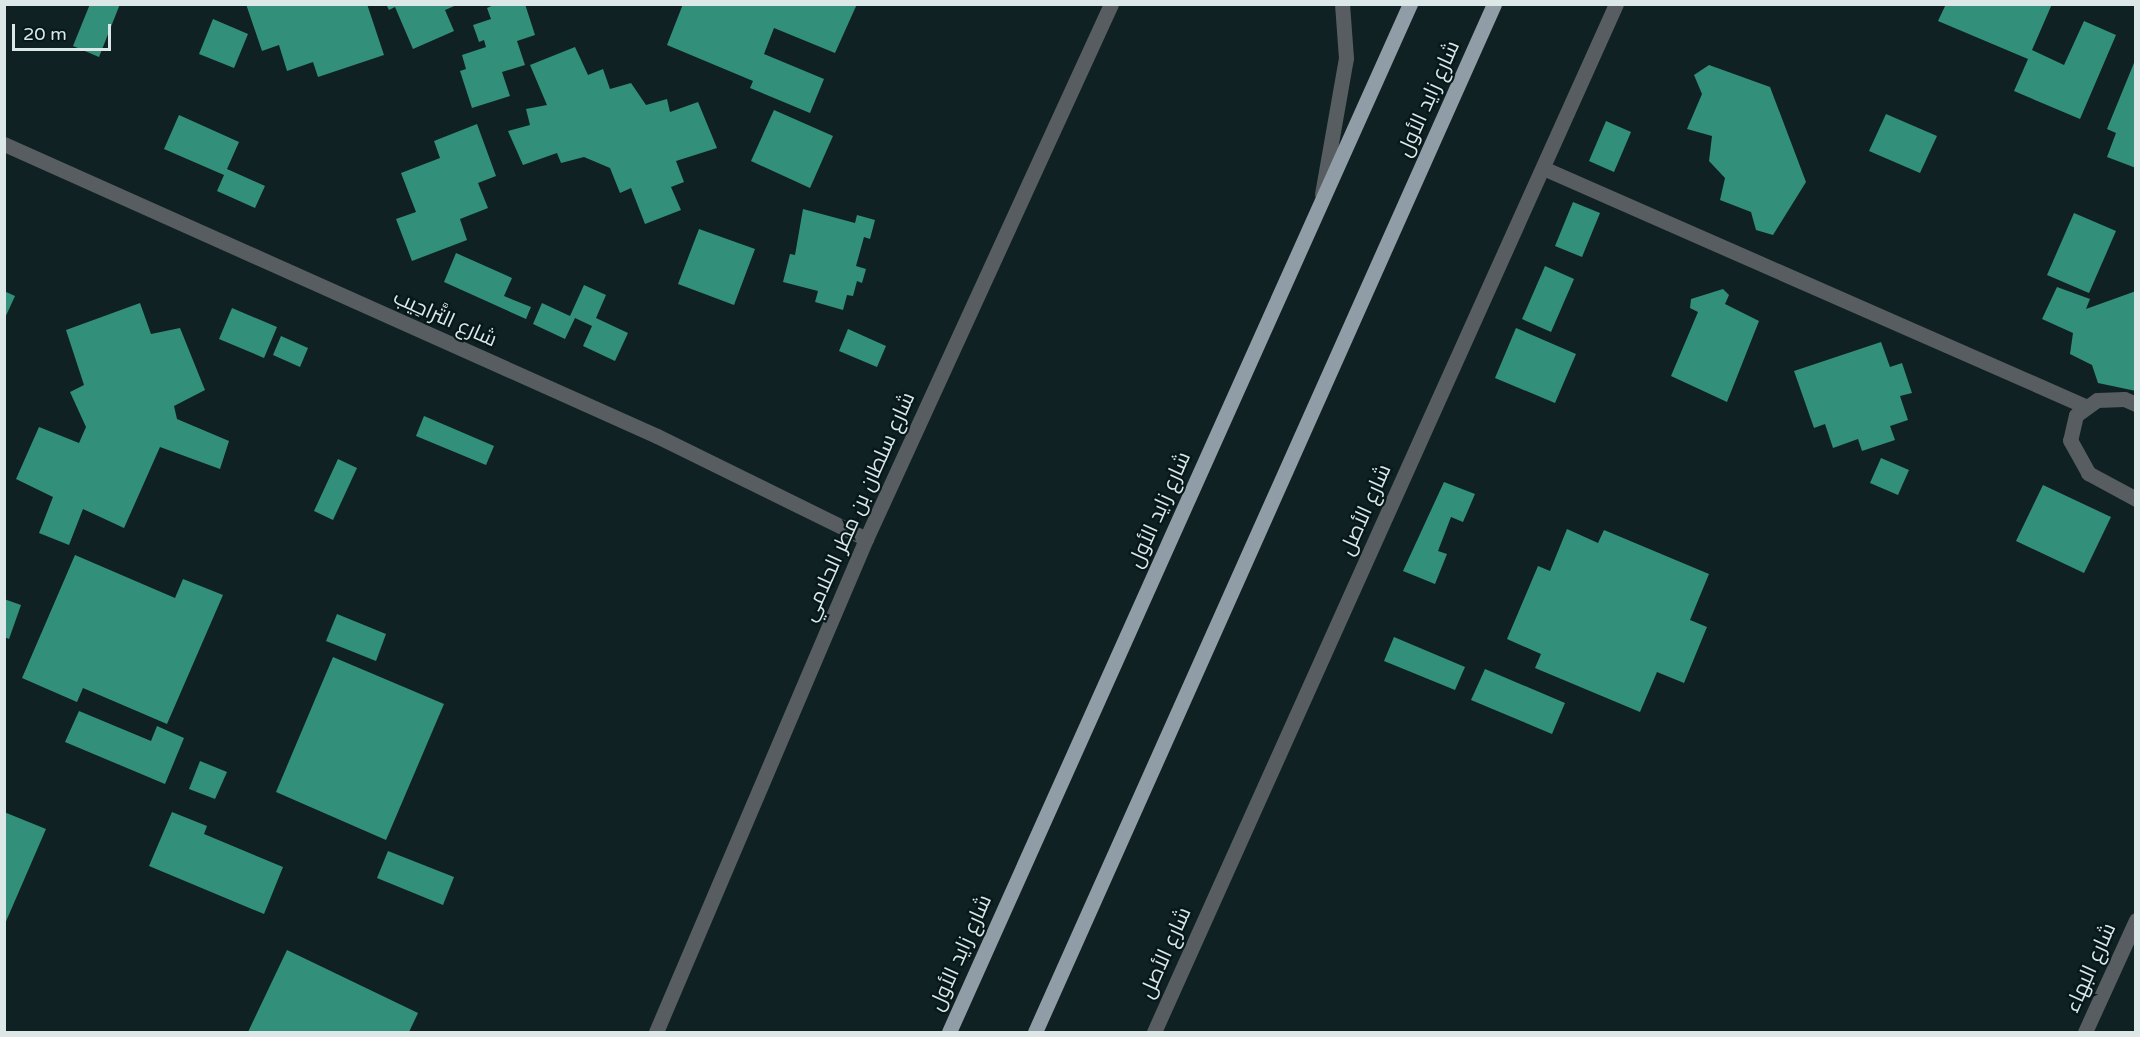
<!DOCTYPE html>
<meta charset="utf-8">
<style>
body{margin:0}
#map{position:relative;width:2140px;height:1037px;overflow:hidden;background:#102123;font-family:"Varela Round",Cairo,sans-serif}
div>[style]{position:absolute}
[style*='--x']{left:calc(var(--x)*1px);top:calc(var(--y)*1px);width:calc(var(--w)*1px);rotate:calc(var(--a)*1deg)}
.building>*{inset:0;background:#32907a}
.minor>*{height:15px;margin:-7.5px;padding:0 7.5px;transform-origin:7.5px;border-radius:7.5px;background:#575d61}
.primary>*{height:15px;margin:-7.5px;padding:0 7.5px;transform-origin:7.5px;border-radius:7.5px;background:#909da6}
span{translate:-50% -50%;white-space:nowrap;text-align:center;line-height:1.15;-webkit-text-stroke:4.5px #07181a;paint-order:stroke}
.street-label{font-size:21px;color:#dce7e8}
.frame{position:absolute;inset:0;border:6px solid #dce7e8;pointer-events:none}
.scale{position:absolute;left:12px;top:24px;width:99px;height:27px;box-sizing:border-box;border:3px solid #dce7e8;border-top:0;padding-left:8px;font-size:18px;line-height:21px;white-space:nowrap;color:#dce7e8;-webkit-text-stroke:4px #07181a;paint-order:stroke}
</style>
<div id="map">
<div class="building">
<div style="clip-path:polygon(90px 4px,120px 4px,99px 57px,73px 46px)"></div>
<div style="clip-path:polygon(246px 4px,367px 4px,384px 55px,318px 77px,313px 62px,287px 71px,279px 45px,262px 51px)"></div>
<div style="clip-path:polygon(386px 4px,459px 4px,445px 10px,454px 31px,413px 49px,395px 7px,389px 10px)"></div>
<div style="clip-path:polygon(496px 4px,525px 4px,535px 35px,517px 41px,525px 65px,502px 72px,510px 96px,472px 108px,460px 71px,466px 69px,462px 55px,486px 47px,484px 40px,479px 42px,473px 25px,491px 19px,487px 8px)"></div>
<div style="clip-path:polygon(683px 4px,857px 4px,835px 53px,774px 28px,764px 54px,824px 79px,810px 113px,750px 88px,753px 81px,667px 45px)"></div>
<div style="clip-path:polygon(1946px 4px,2052px 4px,2032px 50px,2064px 65px,2084px 21px,2116px 35px,2080px 119px,2014px 91px,2028px 59px,1938px 21px)"></div>
<div style="clip-path:polygon(213px 19px,248px 34px,234px 68px,199px 54px)"></div>
<div style="clip-path:polygon(575px 47px,588px 75px,603px 69px,610px 89px,631px 83px,646px 105px,667px 99px,670px 112px,698px 102px,717px 148px,676px 161px,684px 182px,671px 187px,681px 210px,645px 224px,631px 188px,620px 193px,610px 168px,584px 157px,561px 163px,557px 153px,523px 165px,508px 131px,530px 125px,526px 109px,547px 105px,530px 65px)"></div>
<div style="clip-path:polygon(2136px 58px,2136px 168px,2107px 157px,2116px 133px,2107px 129px)"></div>
<div style="clip-path:polygon(1709px 65px,1770px 87px,1806px 182px,1773px 235px,1756px 230px,1751px 212px,1720px 200px,1725px 178px,1709px 161px,1712px 136px,1687px 129px,1702px 94px,1694px 75px)"></div>
<div style="clip-path:polygon(774px 110px,833px 136px,810px 188px,751px 161px)"></div>
<div style="clip-path:polygon(1886px 114px,1937px 136px,1920px 173px,1869px 151px)"></div>
<div style="clip-path:polygon(179px 115px,239px 142px,227px 169px,265px 186px,255px 208px,217px 191px,224px 175px,164px 149px)"></div>
<div style="clip-path:polygon(1606px 121px,1631px 132px,1614px 172px,1589px 161px)"></div>
<div style="clip-path:polygon(477px 124px,496px 176px,478px 183px,488px 208px,460px 219px,467px 240px,412px 261px,396px 219px,416px 212px,401px 173px,440px 158px,434px 141px)"></div>
<div style="clip-path:polygon(1573px 202px,1600px 213px,1582px 257px,1555px 246px)"></div>
<div style="clip-path:polygon(803px 209px,855px 223px,857px 215px,875px 220px,870px 239px,864px 237px,856px 266px,866px 269px,862px 283px,857px 281px,853px 296px,847px 295px,843px 310px,815px 302px,818px 291px,783px 282px,790px 254px,795px 255px)"></div>
<div style="clip-path:polygon(2074px 213px,2116px 231px,2089px 293px,2047px 275px)"></div>
<div style="clip-path:polygon(699px 229px,755px 249px,734px 305px,678px 284px)"></div>
<div style="clip-path:polygon(456px 253px,512px 278px,504px 296px,531px 307px,526px 319px,444px 282px)"></div>
<div style="clip-path:polygon(1545px 266px,1574px 279px,1551px 332px,1522px 319px)"></div>
<div style="clip-path:polygon(584px 285px,606px 295px,596px 318px,628px 333px,615px 361px,583px 346px,592px 326px,575px 318px,565px 339px,533px 324px,542px 303px,570px 316px)"></div>
<div style="clip-path:polygon(2057px 287px,2090px 299px,2086px 309px,2136px 291px,2136px 391px,2098px 383px,2092px 365px,2070px 354px,2073px 333px,2042px 319px)"></div>
<div style="clip-path:polygon(1723px 289px,1729px 295px,1725px 304px,1759px 321px,1727px 402px,1671px 376px,1698px 312px,1690px 308px,1691px 299px)"></div>
<div style="clip-path:polygon(4px 291px,15px 296px,4px 320px)"></div>
<div style="clip-path:polygon(140px 303px,151px 334px,180px 328px,205px 390px,174px 406px,177px 419px,229px 441px,220px 469px,160px 447px,124px 528px,83px 509px,69px 545px,39px 533px,53px 497px,16px 479px,39px 427px,79px 443px,86px 427px,70px 392px,84px 385px,66px 330px)"></div>
<div style="clip-path:polygon(232px 308px,277px 327px,264px 358px,219px 339px)"></div>
<div style="clip-path:polygon(1516px 328px,1576px 354px,1555px 403px,1495px 378px)"></div>
<div style="clip-path:polygon(848px 329px,886px 346px,877px 367px,839px 351px)"></div>
<div style="clip-path:polygon(281px 336px,308px 348px,300px 367px,273px 355px)"></div>
<div style="clip-path:polygon(1881px 342px,1890px 367px,1902px 363px,1912px 393px,1900px 396px,1908px 420px,1890px 426px,1895px 440px,1862px 451px,1858px 439px,1833px 448px,1825px 424px,1814px 428px,1794px 371px)"></div>
<div style="clip-path:polygon(424px 416px,494px 446px,486px 465px,416px 436px)"></div>
<div style="clip-path:polygon(1881px 458px,1909px 470px,1898px 495px,1870px 483px)"></div>
<div style="clip-path:polygon(338px 459px,357px 468px,333px 520px,314px 511px)"></div>
<div style="clip-path:polygon(1444px 482px,1475px 494px,1463px 522px,1451px 517px,1438px 551px,1447px 554px,1435px 584px,1403px 571px)"></div>
<div style="clip-path:polygon(2043px 485px,2111px 517px,2084px 573px,2016px 541px)"></div>
<div style="clip-path:polygon(1567px 529px,1598px 543px,1604px 530px,1709px 574px,1690px 620px,1707px 627px,1684px 683px,1657px 672px,1640px 712px,1535px 668px,1541px 654px,1507px 639px,1538px 566px,1550px 571px)"></div>
<div style="clip-path:polygon(75px 555px,175px 598px,183px 579px,223px 595px,167px 724px,83px 688px,77px 702px,22px 678px)"></div>
<div style="clip-path:polygon(4px 599px,21px 605px,9px 639px,4px 637px)"></div>
<div style="clip-path:polygon(337px 614px,386px 634px,376px 661px,326px 641px)"></div>
<div style="clip-path:polygon(1394px 637px,1465px 667px,1455px 690px,1384px 661px)"></div>
<div style="clip-path:polygon(333px 657px,444px 704px,386px 840px,276px 792px)"></div>
<div style="clip-path:polygon(1485px 669px,1565px 703px,1552px 734px,1471px 700px)"></div>
<div style="clip-path:polygon(79px 711px,151px 741px,157px 726px,184px 738px,165px 784px,65px 742px)"></div>
<div style="clip-path:polygon(200px 761px,227px 772px,215px 799px,189px 789px)"></div>
<div style="clip-path:polygon(4px 812px,46px 829px,4px 926px)"></div>
<div style="clip-path:polygon(172px 812px,207px 826px,204px 834px,283px 867px,264px 914px,149px 866px)"></div>
<div style="clip-path:polygon(388px 851px,454px 877px,443px 905px,377px 878px)"></div>
<div style="clip-path:polygon(287px 950px,418px 1013px,409px 1032px,248px 1032px)"></div>
</div>
<div class="minor">
<div style="--x:4;--y:144;--w:715;--a:24.09"></div>
<div style="--x:657;--y:436;--w:233;--a:26.2"></div>
<div style="--x:1543;--y:168;--w:592;--a:23.71"></div>
<div style="--x:1322;--y:194;--w:138;--a:-80"></div>
<div style="--x:1346;--y:58;--w:54;--a:-94.2"></div>
<div style="--x:2136;--y:404;--w:13;--a:-157"></div>
<div style="--x:2124;--y:399;--w:27;--a:178"></div>
<div style="--x:2097;--y:400;--w:26;--a:144"></div>
<div style="--x:2076;--y:415;--w:26;--a:103"></div>
<div style="--x:2070;--y:440;--w:38;--a:61"></div>
<div style="--x:2088;--y:473;--w:55;--a:28.4"></div>
<div style="--x:656;--y:1032;--w:536;--a:-66.93"></div>
<div style="--x:866;--y:539;--w:588;--a:-65.39"></div>
<div style="--x:1154;--y:1032;--w:1127;--a:-65.8"></div>
<div style="--x:2085;--y:1032;--w:123;--a:-65.5"></div>
</div>
<div class="primary">
<div style="--x:949;--y:1032;--w:1127;--a:-65.85"></div>
<div style="--x:1035;--y:1032;--w:1126;--a:-65.94"></div>
</div>
<div class="street-label">
<span style="left:1429px;top:99px;rotate:-66deg">شارع زايد الأول</span>
<span style="left:445px;top:319px;rotate:24deg">شارع التَّراحِيب</span>
<span style="left:859px;top:507px;rotate:-66deg">شارع سلطان بن مطر الحلامي</span>
<span style="left:1160px;top:510px;rotate:-66deg">شارع زايد الأول</span>
<span style="left:1366px;top:510px;rotate:-66deg">شارع الأصل</span>
<span style="left:961px;top:953px;rotate:-66deg">شارع زايد الأول</span>
<span style="left:1166px;top:953px;rotate:-66deg">شارع الأصل</span>
<span style="left:2091px;top:968px;rotate:-66deg">شارع البهاء</span>
</div>
<div class="frame"></div>
<div class="scale">20 m</div>
</div>
